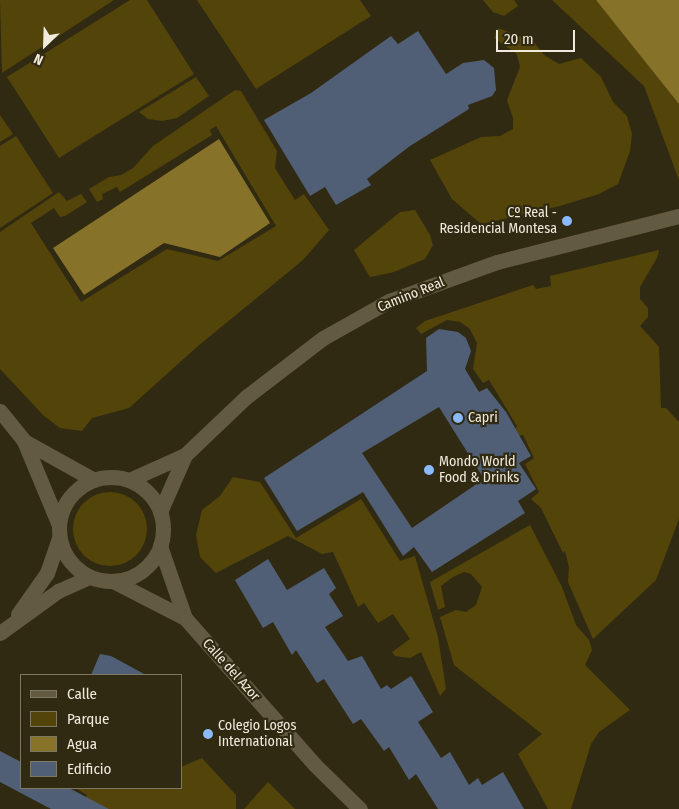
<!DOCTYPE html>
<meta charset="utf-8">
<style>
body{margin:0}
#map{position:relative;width:679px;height:809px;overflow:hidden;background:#312a12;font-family:"Fira Sans Condensed",sans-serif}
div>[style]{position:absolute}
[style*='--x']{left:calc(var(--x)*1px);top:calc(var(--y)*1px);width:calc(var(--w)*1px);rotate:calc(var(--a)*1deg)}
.green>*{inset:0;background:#53440a}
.round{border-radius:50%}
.water>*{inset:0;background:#867229}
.building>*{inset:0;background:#505f75}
.minor>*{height:15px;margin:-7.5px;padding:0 7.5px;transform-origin:7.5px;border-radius:7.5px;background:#625a41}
.tertiary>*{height:15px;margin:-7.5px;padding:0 7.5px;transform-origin:7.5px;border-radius:7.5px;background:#625a41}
.tertiary>.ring{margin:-7.5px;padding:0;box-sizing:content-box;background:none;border:15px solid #625a41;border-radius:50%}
.dots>*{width:14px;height:14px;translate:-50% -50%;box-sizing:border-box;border:2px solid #312a12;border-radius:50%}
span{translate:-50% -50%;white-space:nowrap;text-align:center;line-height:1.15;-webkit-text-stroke:4.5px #312a12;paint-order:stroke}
.poi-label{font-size:14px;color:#f0ebdd}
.right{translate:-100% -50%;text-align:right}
.left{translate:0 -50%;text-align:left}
.street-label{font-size:14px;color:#f0ebdd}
.legend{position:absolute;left:20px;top:674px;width:162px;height:115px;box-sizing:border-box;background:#312a12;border:1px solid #7d7763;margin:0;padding:6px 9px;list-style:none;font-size:15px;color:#f0ebdd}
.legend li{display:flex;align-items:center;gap:10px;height:25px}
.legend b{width:25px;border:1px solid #7d7763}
.north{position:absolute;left:20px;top:20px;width:50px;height:50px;-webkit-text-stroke:4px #312a12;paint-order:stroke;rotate:204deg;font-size:14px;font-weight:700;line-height:20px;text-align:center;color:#f0ebdd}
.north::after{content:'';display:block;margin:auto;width:18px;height:22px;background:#f0ebdd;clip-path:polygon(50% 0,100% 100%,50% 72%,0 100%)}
.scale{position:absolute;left:496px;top:30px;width:79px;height:22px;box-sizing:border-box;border:2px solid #f0ebdd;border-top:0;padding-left:6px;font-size:15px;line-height:18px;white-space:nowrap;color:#f0ebdd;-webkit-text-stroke:4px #312a12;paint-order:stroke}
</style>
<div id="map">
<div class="green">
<div style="clip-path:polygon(0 0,114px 0,2px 73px)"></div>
<div style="clip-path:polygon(130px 0,147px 0,194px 74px,59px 158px,7px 77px)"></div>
<div style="clip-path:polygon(197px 0,360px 0,371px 16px,256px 89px)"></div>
<div style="clip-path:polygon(483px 0,514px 0,518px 6px,504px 16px,493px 12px)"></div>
<div style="clip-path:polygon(552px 0,679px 0,679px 180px,644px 86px)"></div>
<div style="clip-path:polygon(498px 28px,533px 41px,544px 55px,559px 64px,581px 58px,601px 77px,613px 102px,627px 116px,632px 134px,630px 151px,618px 184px,599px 194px,560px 206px,481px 224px,452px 199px,430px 160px,481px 137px,500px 136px,513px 129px,513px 118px,507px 100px,520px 67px,517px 54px,494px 38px)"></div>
<div style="clip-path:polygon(196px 77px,209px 96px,177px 118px,162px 121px,148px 119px,139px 112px)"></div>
<div style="clip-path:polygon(235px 90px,241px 91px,277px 151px,275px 168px,295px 200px,304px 194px,329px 230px,303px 260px,198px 346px,129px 408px,92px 418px,82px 431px,60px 428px,44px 416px,0 369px,0 232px,59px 192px,67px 201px,81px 194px,87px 202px,65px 216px,60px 217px,54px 208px,31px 223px,81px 302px,167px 249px,218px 261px,276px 226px,216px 126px,210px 130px,212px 135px,120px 192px,117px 187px,102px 194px,103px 199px,97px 202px,89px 189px,109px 177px,121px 175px,133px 168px,153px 146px)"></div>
<div style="clip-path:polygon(0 115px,13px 134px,0 142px)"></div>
<div style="clip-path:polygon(16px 136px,53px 193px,0 228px,0 146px)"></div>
<div style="clip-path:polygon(415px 210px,430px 235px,433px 245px,425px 259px,394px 272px,370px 277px,354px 250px,400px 212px)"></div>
<div style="clip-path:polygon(659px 250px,657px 258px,640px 287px,640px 299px,648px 308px,648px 317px,640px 326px,659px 347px,661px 408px,666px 408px,679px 422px,679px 519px,656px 580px,593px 639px,568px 582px,569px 567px,565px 551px,563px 553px,541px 508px,531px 499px,539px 492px,525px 464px,534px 458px,523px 435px,516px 436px,513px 433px,517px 426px,489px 380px,483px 383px,473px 369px,477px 343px,470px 329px,460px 322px,447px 320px,421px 334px,416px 328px,425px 321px,533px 285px,536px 289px,551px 286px,550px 276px)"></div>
<div style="clip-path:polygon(233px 477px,260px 482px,296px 538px,361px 499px,400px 561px,415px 556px,438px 637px,446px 689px,440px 696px,421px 652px,410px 658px,395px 656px,392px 652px,410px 639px,393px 614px,378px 623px,364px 603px,358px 607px,333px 552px,322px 554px,288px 536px,216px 573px,200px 557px,196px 535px,202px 510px,220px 496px)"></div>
<div class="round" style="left:73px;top:492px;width:74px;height:74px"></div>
<div style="clip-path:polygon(530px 525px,562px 587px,576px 625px,589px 640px,592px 650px,585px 665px,630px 710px,599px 732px,591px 744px,571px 809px,548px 809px,518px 754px,542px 734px,454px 665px,440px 617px,456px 610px,466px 612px,476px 605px,482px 587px,471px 574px,464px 572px,453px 577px,441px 586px,445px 607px,438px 610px,430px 582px)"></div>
<div style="clip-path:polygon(202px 758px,236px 795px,236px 809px,80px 809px,87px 795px,76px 788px,181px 788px,181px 767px)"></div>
<div style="clip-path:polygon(268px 782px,295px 809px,244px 809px)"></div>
</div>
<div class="water">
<div style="clip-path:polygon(596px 0,679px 0,679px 104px)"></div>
<div style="clip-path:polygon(219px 139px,270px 223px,220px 257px,164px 243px,84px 295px,53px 248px)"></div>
</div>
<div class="building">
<div style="clip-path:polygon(418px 31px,446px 74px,463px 63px,484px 60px,494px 68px,496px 90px,492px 96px,468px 105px,469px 109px,410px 146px,367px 179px,371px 185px,336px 205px,325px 187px,310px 196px,264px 120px,311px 93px,391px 36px,398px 44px)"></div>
<div style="clip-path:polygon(evenodd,439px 329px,458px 332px,466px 338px,471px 351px,465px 369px,479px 392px,487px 388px,506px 412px,531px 456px,519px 463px,536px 489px,518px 501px,525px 513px,432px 572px,414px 547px,403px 556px,363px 492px,297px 531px,264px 478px,427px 371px,426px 338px,439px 329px,439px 407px,484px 479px,412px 528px,362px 453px,439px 407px)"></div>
<div style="clip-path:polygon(268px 559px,287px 590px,324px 568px,336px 588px,329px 594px,343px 616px,325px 627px,348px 661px,362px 656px,381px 689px,387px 685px,391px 689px,411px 676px,433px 712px,418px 722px,441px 758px,450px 752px,469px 785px,478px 778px,482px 785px,503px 772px,524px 809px,438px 809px,416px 774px,409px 780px,389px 747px,384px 751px,361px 719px,353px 724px,324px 679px,317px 683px,296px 650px,292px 655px,273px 622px,263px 628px,235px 580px)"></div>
<div style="clip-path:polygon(100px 654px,111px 656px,146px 675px,91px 675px)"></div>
<div style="clip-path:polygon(0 751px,21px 762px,21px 788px,69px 788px,109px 809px,51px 809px,0 782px)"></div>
</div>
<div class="minor">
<div style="--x:0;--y:411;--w:38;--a:51"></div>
<div style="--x:24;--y:441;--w:91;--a:67.4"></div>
<div style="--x:24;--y:441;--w:80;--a:29.1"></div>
<div style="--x:160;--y:546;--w:76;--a:70.9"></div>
<div style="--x:113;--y:581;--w:81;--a:27.2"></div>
<div style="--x:185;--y:618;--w:196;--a:48.5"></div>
<div style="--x:315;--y:765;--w:63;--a:44.4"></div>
<div style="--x:18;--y:614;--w:50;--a:-54.7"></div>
<div style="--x:47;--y:573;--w:37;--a:-71"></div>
<div style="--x:0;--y:633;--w:72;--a:-35.9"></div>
<div style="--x:58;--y:591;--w:35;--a:-24"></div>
</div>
<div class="tertiary">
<div class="ring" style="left:59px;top:477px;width:89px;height:89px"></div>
<div style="--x:129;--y:480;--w:61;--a:-24.1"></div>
<div style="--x:185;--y:455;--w:84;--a:-43.6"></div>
<div style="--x:246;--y:397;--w:97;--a:-37.5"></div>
<div style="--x:323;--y:338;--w:76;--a:-29.3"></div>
<div style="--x:389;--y:301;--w:115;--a:-19.9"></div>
<div style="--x:497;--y:262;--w:188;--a:-14.2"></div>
<div style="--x:160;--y:512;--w:62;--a:-66.3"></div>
</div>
<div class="dots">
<div style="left:567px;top:221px;background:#8bbafc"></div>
<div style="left:458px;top:418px;background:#8bbafc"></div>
<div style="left:429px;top:470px;background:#8bbafc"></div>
<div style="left:208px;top:734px;background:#8bbafc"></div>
</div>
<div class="poi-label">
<span class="right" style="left:557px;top:221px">Cº Real -<br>Residencial Montesa</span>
<span class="left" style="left:468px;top:418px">Capri</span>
<span class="left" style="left:439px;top:470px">Mondo World<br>Food &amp; Drinks</span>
<span class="left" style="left:218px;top:734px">Colegio Logos<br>International</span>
</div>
<div class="street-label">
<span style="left:411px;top:295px;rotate:-22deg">Camino Real</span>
<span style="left:231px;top:670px;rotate:48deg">Calle del Azor</span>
</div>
<ul class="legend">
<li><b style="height:6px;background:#625a41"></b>Calle</li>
<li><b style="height:14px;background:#53440a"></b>Parque</li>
<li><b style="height:14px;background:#867229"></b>Agua</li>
<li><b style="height:14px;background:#505f75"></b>Edificio</li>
</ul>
<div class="north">N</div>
<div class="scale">20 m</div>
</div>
